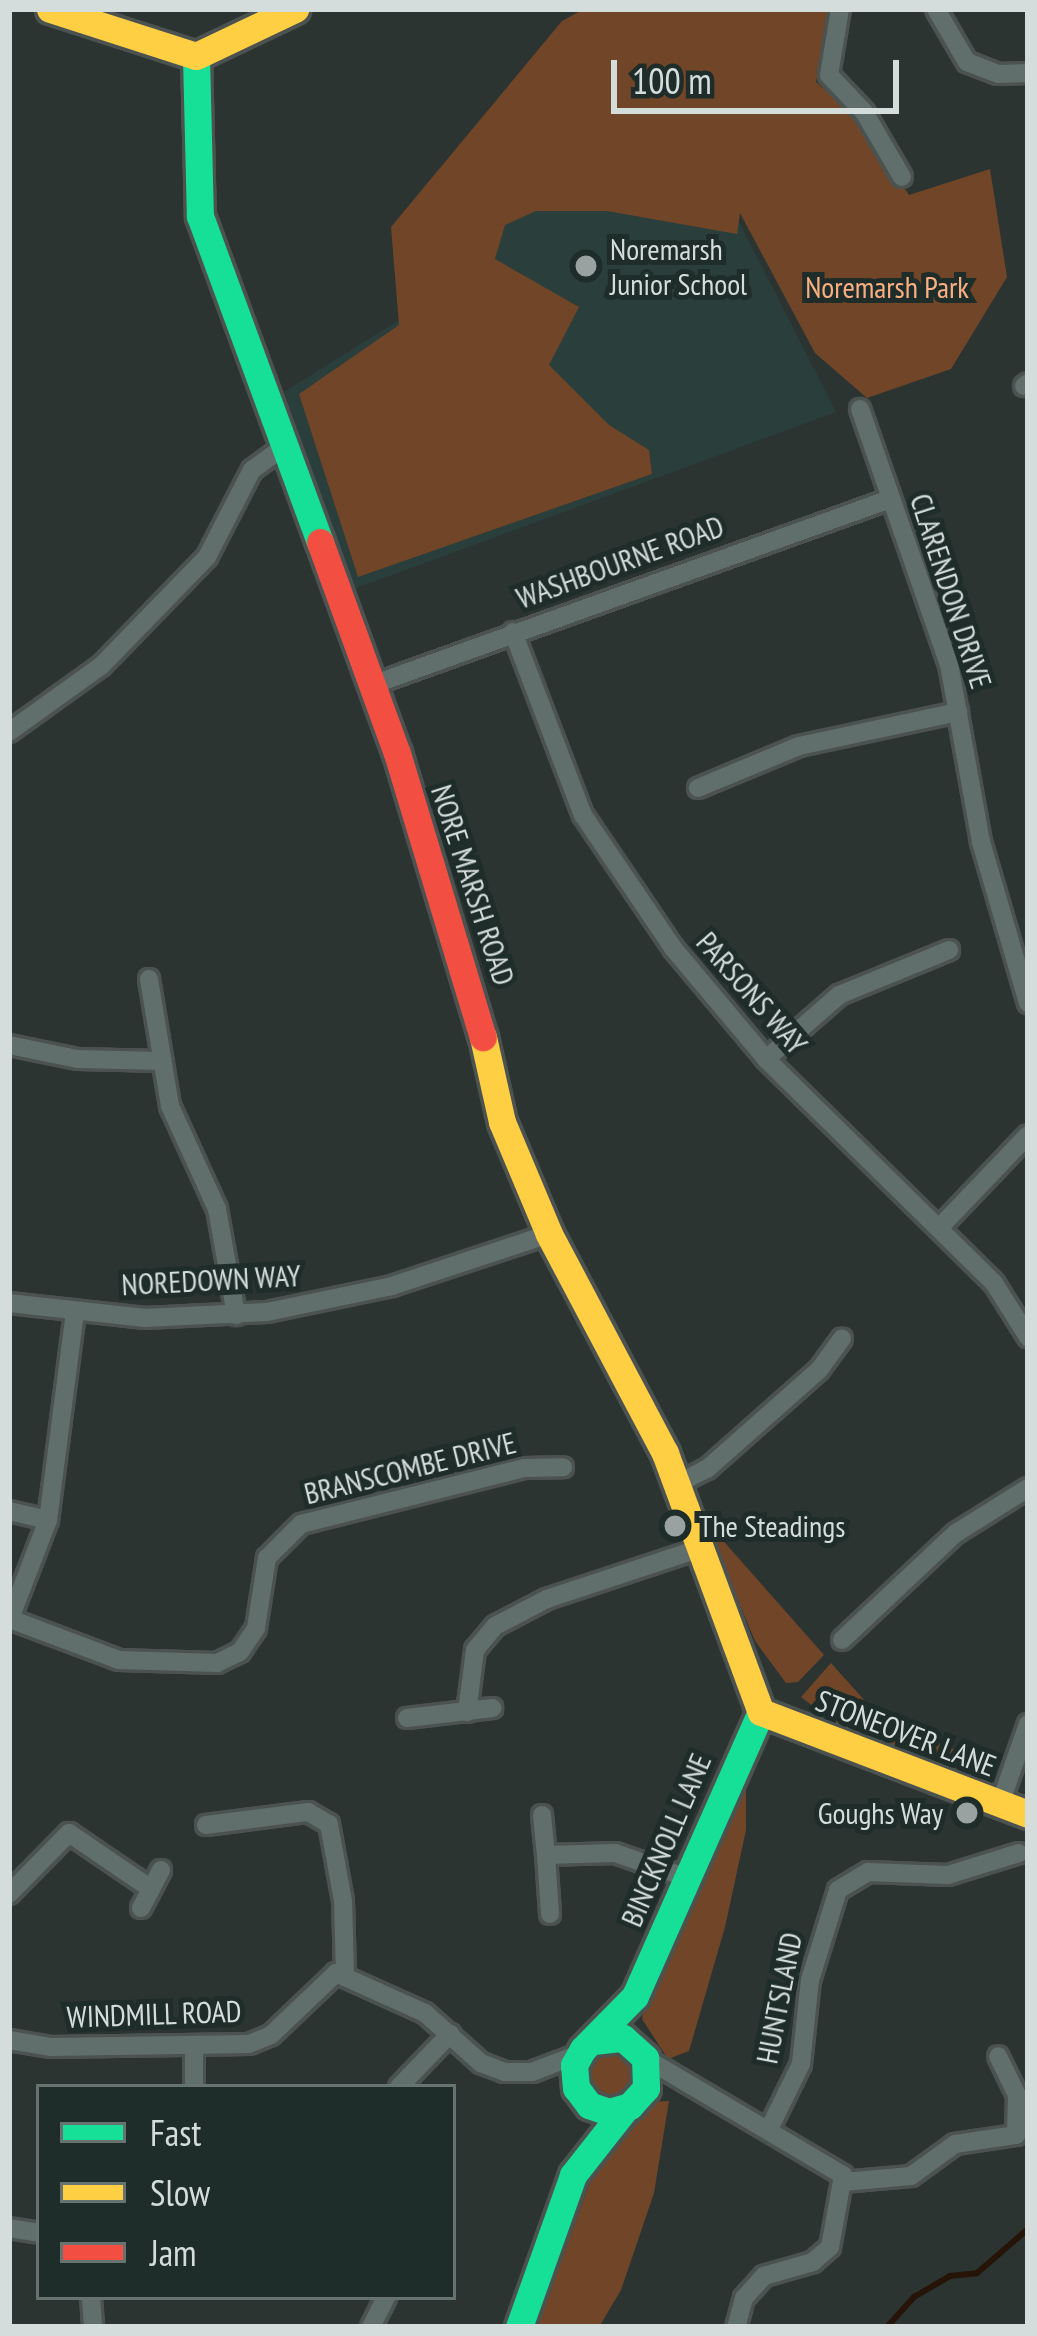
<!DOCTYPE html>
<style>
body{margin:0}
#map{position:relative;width:1037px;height:2336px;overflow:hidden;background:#2c3432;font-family:"PT Sans Narrow",sans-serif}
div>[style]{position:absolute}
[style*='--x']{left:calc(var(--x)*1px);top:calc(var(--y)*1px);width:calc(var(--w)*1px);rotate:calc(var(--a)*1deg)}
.built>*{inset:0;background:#2a3e3b}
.green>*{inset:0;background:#714528}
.round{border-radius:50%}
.stream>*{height:6px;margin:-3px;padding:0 3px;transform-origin:3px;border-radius:3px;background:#261408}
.roads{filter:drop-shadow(3px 0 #4b5250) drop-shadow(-3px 0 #4b5250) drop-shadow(0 3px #4b5250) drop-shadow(0 -3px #4b5250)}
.street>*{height:18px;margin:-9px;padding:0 9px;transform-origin:9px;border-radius:9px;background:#616f6c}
.fast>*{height:27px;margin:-13.5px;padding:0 13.5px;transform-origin:13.5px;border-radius:13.5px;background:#16e098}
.slow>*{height:27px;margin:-13.5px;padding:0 13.5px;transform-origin:13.5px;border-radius:13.5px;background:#ffcf43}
.jam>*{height:27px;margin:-13.5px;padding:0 13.5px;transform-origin:13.5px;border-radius:13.5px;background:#f24e42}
.dots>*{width:33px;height:33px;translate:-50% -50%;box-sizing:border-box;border:6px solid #1f2d2a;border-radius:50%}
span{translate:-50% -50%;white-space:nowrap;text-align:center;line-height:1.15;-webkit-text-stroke:10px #1f2d2a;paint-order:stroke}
.poi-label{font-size:30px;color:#d4dddb}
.left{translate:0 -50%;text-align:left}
.right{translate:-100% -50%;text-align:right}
.park-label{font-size:30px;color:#f9af81}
.street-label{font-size:30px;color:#d4dddb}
.frame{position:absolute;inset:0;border:12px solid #d4dddb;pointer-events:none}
.legend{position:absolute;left:36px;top:2084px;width:420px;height:216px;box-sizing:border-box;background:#1f2d2a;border:3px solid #677371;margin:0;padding:15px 21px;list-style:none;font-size:36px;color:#d4dddb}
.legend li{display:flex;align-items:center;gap:24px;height:60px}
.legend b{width:60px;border:3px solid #677371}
.scale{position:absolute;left:611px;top:60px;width:288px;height:54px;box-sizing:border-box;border:6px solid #d4dddb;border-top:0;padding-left:15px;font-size:36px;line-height:42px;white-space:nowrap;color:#d4dddb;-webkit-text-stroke:9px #1f2d2a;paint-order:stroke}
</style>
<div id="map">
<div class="built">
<div style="clip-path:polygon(422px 208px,734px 212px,836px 412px,354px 589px,284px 392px,399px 320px)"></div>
</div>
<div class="green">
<div style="clip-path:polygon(584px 9px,832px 9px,816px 82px,856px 117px,909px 195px,990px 169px,1007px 277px,951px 369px,867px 398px,815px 353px,740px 213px,737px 234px,607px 211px,536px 211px,505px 225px,495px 259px,579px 307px,549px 365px,609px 425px,649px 450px,652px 474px,358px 577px,299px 394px,399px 325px,391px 227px,562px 21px)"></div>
<div style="clip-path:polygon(718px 1535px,824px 1655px,798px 1682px,786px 1683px,755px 1641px,712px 1538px)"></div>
<div style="clip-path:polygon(831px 1663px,883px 1721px,984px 1761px,947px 1768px,840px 1727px,801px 1697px)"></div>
<div style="clip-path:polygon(746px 1766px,746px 1830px,725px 1927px,689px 2051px,668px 2059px,642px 2019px,645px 2002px)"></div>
<div class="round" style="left:586px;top:2051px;width:48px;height:48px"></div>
<div style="clip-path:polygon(669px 2101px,654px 2193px,621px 2290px,599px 2327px,537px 2327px,602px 2149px,649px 2102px)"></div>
</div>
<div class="stream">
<div style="--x:887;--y:2327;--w:40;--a:-48"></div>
<div style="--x:914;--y:2297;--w:42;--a:-30.3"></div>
<div style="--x:950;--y:2276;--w:27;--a:-6"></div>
<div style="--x:977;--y:2273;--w:67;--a:-40.8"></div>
</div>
<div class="roads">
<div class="street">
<div style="--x:840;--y:9;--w:67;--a:99.5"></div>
<div style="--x:829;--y:75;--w:51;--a:46.6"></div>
<div style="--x:864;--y:112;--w:75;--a:59.7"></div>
<div style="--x:936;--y:9;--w:61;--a:59.7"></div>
<div style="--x:967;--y:62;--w:33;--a:21"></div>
<div style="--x:998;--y:74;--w:30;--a:-2"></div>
<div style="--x:1024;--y:386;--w:5;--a:-37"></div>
<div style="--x:860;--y:409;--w:270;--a:70.8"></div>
<div style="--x:949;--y:664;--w:181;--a:79.8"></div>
<div style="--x:981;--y:842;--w:168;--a:73.7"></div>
<div style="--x:513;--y:632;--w:196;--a:69.1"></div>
<div style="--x:583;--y:815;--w:161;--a:55.9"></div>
<div style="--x:673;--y:948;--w:145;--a:50"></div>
<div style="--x:766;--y:1059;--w:320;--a:44.5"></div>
<div style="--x:994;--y:1283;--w:64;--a:57.8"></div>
<div style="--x:372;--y:685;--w:550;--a:-19.75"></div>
<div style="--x:9;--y:732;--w:113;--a:-35.7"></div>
<div style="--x:101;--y:666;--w:152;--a:-45.8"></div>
<div style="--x:207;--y:557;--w:98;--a:-62.7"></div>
<div style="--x:252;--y:470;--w:42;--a:-36.3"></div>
<div style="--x:698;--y:788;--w:109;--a:-22.6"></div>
<div style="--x:799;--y:746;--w:163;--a:-12.1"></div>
<div style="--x:149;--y:979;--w:129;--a:80.6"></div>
<div style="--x:170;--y:1106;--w:113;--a:65.5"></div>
<div style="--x:217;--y:1209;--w:108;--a:79.8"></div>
<div style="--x:9;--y:1045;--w:70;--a:11.5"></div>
<div style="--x:78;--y:1059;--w:84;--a:1.4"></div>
<div style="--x:766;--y:1059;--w:97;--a:-41.2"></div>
<div style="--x:839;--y:995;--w:119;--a:-22.2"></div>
<div style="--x:940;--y:1227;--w:127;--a:-46.3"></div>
<div style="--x:9;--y:1303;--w:137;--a:6.3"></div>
<div style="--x:145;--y:1318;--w:122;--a:-2.8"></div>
<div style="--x:267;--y:1312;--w:128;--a:-11.7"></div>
<div style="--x:392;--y:1286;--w:165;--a:-18.3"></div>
<div style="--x:677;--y:1484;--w:34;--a:-27"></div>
<div style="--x:707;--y:1469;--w:149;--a:-41.5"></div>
<div style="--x:819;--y:1370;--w:39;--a:-54"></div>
<div style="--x:9;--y:1511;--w:40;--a:13"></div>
<div style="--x:10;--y:1619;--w:116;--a:20.6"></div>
<div style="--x:119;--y:1660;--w:98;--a:1.8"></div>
<div style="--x:217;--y:1663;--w:25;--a:-26"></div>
<div style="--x:240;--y:1652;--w:29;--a:-56"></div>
<div style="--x:256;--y:1628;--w:71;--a:-81.1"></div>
<div style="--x:267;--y:1558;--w:48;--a:-45"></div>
<div style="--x:301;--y:1524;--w:230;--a:-14.1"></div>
<div style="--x:524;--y:1468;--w:39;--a:-1"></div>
<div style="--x:9;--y:1621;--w:108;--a:-68.9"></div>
<div style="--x:48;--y:1520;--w:209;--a:-82.6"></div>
<div style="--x:842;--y:1640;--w:156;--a:-43.2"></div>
<div style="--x:956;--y:1533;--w:85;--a:-32"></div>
<div style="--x:467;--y:1712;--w:63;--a:-82.6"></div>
<div style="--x:475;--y:1650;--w:31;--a:-50"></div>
<div style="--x:495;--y:1626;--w:59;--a:-27.4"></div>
<div style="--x:547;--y:1599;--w:162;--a:-18.3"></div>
<div style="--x:407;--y:1718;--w:86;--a:-6.7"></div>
<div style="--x:1000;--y:1804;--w:85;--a:-70.7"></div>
<div style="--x:542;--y:1815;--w:40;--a:84.3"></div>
<div style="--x:546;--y:1855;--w:69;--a:-1.7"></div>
<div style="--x:615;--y:1853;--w:77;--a:18.9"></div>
<div style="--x:206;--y:1825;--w:103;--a:-7.3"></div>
<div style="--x:308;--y:1812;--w:24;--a:30"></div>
<div style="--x:329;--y:1824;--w:78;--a:79.7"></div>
<div style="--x:343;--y:1901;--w:73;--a:88.4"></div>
<div style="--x:546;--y:1855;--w:59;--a:86.1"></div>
<div style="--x:9;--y:1894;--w:86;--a:-45.5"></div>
<div style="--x:69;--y:1833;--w:99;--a:34.3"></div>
<div style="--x:141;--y:1908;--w:43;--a:-62.2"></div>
<div style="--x:9;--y:2040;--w:43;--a:9.5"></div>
<div style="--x:51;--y:2047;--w:198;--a:-0.9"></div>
<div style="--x:249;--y:2044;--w:24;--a:-22"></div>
<div style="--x:271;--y:2035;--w:90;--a:-43.6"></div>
<div style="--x:336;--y:1973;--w:98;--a:24.2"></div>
<div style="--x:425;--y:2013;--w:75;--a:41.8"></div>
<div style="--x:481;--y:2063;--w:25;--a:21"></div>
<div style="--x:504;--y:2072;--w:28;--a:0"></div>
<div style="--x:532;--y:2072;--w:50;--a:-21"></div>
<div style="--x:194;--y:2045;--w:42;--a:90"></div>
<div style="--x:645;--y:2058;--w:230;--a:30.6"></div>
<div style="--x:843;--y:2175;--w:73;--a:100.2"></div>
<div style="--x:830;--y:2247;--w:23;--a:139"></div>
<div style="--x:813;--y:2262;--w:51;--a:164.1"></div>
<div style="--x:764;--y:2276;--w:30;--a:132"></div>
<div style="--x:744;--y:2298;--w:30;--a:105"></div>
<div style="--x:399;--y:2087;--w:74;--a:-46.1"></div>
<div style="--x:769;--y:2129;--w:72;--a:-63.8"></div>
<div style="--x:801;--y:2064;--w:84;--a:-83.9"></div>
<div style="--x:810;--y:1980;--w:94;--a:-72.7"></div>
<div style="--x:838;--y:1890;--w:35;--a:-31"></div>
<div style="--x:868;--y:1872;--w:80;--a:2.1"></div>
<div style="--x:948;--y:1875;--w:74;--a:-17.2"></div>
<div style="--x:843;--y:2182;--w:68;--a:-5"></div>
<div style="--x:911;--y:2176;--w:54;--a:-36"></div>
<div style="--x:955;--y:2144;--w:62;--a:-8.4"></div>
<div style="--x:1016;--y:2135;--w:40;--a:-88.6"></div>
<div style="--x:1017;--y:2095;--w:43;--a:-116"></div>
<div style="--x:9;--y:2228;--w:30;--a:9"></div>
<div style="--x:91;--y:2297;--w:30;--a:86"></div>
<div style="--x:371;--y:2327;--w:34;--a:-63"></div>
</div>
<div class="fast">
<div style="--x:196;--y:56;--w:160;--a:88.6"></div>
<div style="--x:200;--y:216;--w:347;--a:69.8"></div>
<div style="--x:593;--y:2041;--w:30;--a:-6"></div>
<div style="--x:623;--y:2038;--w:30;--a:42"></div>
<div style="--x:645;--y:2058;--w:30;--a:88"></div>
<div style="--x:646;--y:2088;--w:24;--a:132"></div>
<div style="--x:630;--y:2106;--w:22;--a:164"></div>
<div style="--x:609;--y:2112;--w:21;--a:-161"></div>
<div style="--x:589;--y:2105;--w:21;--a:-127"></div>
<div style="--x:576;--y:2088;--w:23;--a:-95"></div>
<div style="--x:574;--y:2065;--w:18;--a:-61"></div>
<div style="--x:583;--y:2049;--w:74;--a:-45.5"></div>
<div style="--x:635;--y:1996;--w:311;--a:-66.1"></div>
<div style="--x:519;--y:2327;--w:161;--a:-70.4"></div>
<div style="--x:573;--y:2175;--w:84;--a:-51.8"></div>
</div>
<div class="slow">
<div style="--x:50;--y:9;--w:153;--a:17.8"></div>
<div style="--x:196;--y:56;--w:110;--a:-25.4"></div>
<div style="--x:483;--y:1037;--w:87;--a:77.4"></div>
<div style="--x:502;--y:1122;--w:121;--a:67.2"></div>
<div style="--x:549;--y:1234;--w:248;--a:62.1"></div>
<div style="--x:665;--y:1453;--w:276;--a:69.7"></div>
<div style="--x:761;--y:1712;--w:286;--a:20.9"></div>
</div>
<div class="jam">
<div style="--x:320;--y:542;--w:225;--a:70"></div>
<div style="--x:397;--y:753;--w:297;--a:73.2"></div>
</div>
</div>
<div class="dots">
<div style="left:586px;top:266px;background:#99a2a0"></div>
<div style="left:675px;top:1526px;background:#99a2a0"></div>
<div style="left:967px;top:1813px;background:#99a2a0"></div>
</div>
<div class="poi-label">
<span class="left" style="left:610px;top:266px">Noremarsh<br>Junior School</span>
<span class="left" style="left:699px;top:1526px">The Steadings</span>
<span class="right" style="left:943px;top:1813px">Goughs Way</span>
</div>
<div class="park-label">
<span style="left:887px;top:287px">Noremarsh Park</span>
</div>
<div class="street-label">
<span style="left:620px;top:562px;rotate:-20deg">WASHBOURNE ROAD</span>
<span style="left:951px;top:591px;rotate:72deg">CLARENDON DRIVE</span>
<span style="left:473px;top:885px;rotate:72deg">NORE MARSH ROAD</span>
<span style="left:752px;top:993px;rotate:49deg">PARSONS WAY</span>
<span style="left:211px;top:1280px;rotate:-3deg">NOREDOWN WAY</span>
<span style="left:410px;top:1468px;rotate:-14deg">BRANSCOMBE DRIVE</span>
<span style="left:906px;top:1733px;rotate:21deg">STONEOVER LANE</span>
<span style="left:666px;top:1840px;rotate:-67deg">BINCKNOLL LANE</span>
<span style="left:779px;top:1998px;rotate:-79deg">HUNTSLAND</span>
<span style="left:154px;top:2014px;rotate:-2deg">WINDMILL ROAD</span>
</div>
<div class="frame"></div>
<ul class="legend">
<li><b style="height:15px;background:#16e098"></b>Fast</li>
<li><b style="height:15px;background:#ffcf43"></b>Slow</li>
<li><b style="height:15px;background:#f24e42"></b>Jam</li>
</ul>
<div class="scale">100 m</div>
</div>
